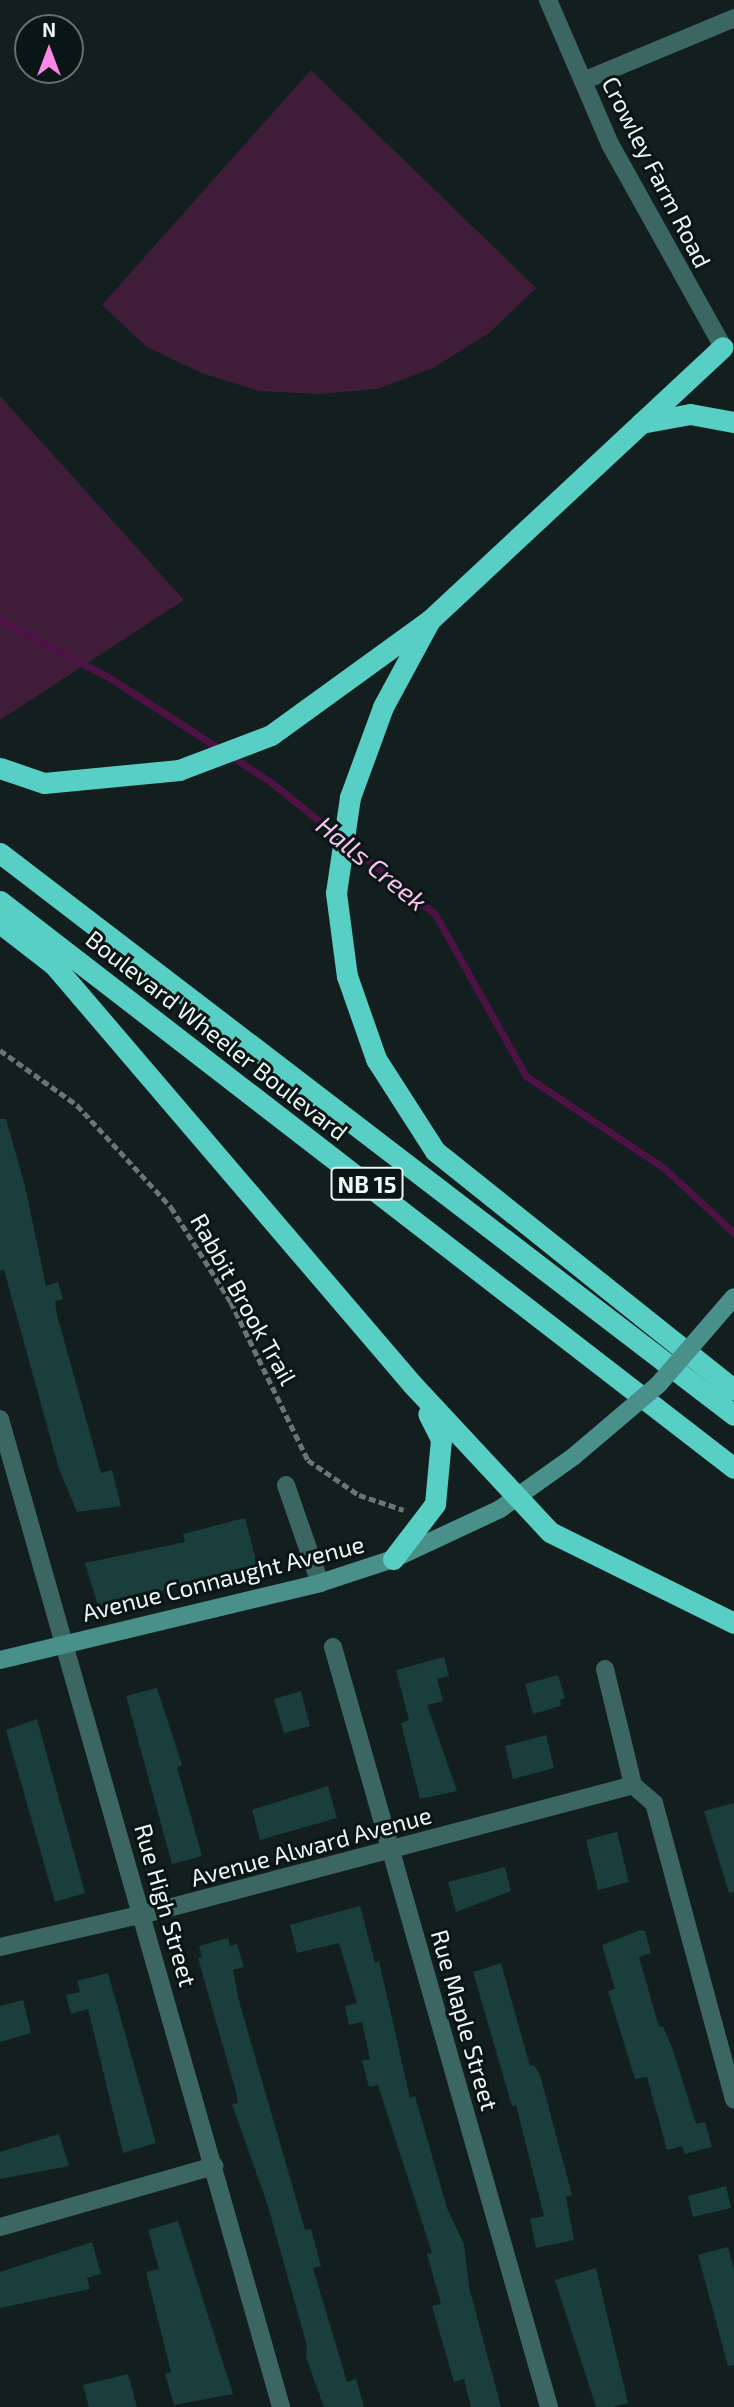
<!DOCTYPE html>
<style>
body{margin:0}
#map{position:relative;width:734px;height:2407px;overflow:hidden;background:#131f1e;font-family:"Exo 2",sans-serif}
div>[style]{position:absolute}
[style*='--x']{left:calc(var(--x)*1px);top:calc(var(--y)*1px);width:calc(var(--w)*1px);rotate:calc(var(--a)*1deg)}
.green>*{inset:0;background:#3f1d39}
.stream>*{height:7px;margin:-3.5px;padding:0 3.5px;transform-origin:3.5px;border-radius:3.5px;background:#4c1244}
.building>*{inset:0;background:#193e3b}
.path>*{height:4.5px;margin-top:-2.25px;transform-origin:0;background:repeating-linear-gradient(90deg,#6b7574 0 7px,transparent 0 10.5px)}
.street>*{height:18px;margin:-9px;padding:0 9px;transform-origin:9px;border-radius:9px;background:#3b6662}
.secondary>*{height:18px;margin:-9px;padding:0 9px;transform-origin:9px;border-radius:9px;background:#489089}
.highway>*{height:21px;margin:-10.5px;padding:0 10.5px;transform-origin:10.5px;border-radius:10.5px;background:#57cfc4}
.secondary-bridge>*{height:18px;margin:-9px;padding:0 9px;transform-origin:9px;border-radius:9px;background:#489089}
span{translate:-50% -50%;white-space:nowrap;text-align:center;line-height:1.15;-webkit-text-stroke:6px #0a1615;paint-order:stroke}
.shield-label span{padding:2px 5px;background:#0a1615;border:2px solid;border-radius:5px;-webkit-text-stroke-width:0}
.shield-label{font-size:23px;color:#eef6f5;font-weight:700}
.street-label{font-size:24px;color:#eef6f5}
.water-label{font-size:26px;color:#f8c2ec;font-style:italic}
.north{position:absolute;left:14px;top:14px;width:70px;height:70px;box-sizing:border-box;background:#0a1615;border:2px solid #65706f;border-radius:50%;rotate:0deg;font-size:19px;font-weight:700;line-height:28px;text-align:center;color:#eef6f5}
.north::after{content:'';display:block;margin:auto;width:24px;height:32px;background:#fb87e6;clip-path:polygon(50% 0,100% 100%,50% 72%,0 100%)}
</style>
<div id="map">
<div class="green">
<div style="clip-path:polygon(311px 70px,536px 288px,489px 333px,433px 368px,377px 389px,319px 394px,259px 391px,204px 374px,147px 347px,102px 305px)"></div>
<div style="clip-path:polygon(0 396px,184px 600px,0 720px)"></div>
</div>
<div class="stream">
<div style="--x:0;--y:620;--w:124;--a:27.8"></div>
<div style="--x:110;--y:678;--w:193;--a:32.9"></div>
<div style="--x:272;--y:783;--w:209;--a:38.8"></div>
<div style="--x:435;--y:914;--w:186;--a:60.7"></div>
<div style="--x:526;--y:1076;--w:166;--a:33.7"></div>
<div style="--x:664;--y:1168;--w:96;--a:42.9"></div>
</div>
<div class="building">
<div style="clip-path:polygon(0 1119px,6px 1119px,25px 1186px,46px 1286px,58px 1282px,63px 1299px,55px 1301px,57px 1315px,101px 1473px,112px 1470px,121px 1506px,77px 1512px,59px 1469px,4px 1270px,0 1271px)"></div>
<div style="clip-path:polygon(245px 1518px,257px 1565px,99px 1609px,85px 1563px,185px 1542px,183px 1534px)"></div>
<div style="clip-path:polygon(444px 1657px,449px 1676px,437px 1679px,443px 1701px,427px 1705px,457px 1791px,420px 1799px,401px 1723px,409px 1720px,396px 1670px)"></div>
<div style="clip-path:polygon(558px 1675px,565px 1698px,560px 1700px,561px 1706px,533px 1714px,525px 1684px)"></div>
<div style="clip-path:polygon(157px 1688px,182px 1765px,177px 1767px,202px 1856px,172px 1864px,126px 1696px)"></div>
<div style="clip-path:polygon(301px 1691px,310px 1726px,284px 1733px,274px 1699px)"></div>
<div style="clip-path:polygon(37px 1719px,85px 1893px,55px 1902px,6px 1730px)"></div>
<div style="clip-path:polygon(546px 1735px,554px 1768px,513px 1779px,505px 1746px)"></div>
<div style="clip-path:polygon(328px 1786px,337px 1818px,260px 1840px,252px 1810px)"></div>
<div style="clip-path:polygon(734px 1803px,734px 1892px,729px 1893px,704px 1811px)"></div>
<div style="clip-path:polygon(617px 1832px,629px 1882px,598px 1890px,586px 1840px)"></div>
<div style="clip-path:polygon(505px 1867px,511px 1891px,456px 1912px,448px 1882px)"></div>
<div style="clip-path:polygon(360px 1906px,375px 1963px,379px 1961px,410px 2098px,415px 2096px,447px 2208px,464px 2244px,469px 2287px,501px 2407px,471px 2407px,464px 2379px,454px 2382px,432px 2306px,441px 2304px,427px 2254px,432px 2253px,378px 2085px,369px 2087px,362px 2061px,370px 2059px,362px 2022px,349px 2025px,345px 2006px,357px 2003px,339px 1943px,297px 1953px,290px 1925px)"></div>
<div style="clip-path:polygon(640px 1930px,645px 1931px,651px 1953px,639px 1957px,659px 2027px,663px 2026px,673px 2050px,696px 2124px,705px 2122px,712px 2147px,685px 2154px,682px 2146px,667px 2150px,647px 2077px,635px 2079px,608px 1991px,615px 1989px,602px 1945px)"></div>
<div style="clip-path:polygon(228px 1938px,230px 1946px,237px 1944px,244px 1967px,233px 1970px,239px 2001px,305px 2230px,311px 2229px,321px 2266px,313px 2268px,347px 2382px,356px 2379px,364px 2407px,324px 2407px,306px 2357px,307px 2346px,267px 2203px,232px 2104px,238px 2103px,236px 2092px,198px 1958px,202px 1957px,199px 1946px)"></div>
<div style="clip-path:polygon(501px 1963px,530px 2066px,534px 2065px,540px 2075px,572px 2195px,566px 2197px,574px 2240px,536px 2248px,530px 2219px,544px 2216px,516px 2105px,512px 2106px,473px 1972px)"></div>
<div style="clip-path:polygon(108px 1973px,156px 2143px,123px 2153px,88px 2009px,71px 2014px,66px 1995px,80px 1992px,77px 1981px)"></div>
<div style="clip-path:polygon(23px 2000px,31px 2033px,0 2042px,0 2006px)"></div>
<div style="clip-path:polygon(59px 2134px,69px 2166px,0 2179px,0 2152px)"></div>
<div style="clip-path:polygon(726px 2186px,731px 2208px,693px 2217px,688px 2196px)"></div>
<div style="clip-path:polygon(178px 2221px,233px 2394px,174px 2405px,165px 2374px,171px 2372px,146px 2272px,159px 2269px,148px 2230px)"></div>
<div style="clip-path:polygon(92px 2242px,101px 2274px,87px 2278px,90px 2289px,0 2308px,0 2272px)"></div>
<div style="clip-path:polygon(728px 2247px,734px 2269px,734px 2365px,728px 2366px,698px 2255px)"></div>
<div style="clip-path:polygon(596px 2268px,628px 2403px,613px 2407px,596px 2407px,555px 2280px)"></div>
<div style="clip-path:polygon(128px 2374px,137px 2407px,89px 2407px,83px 2385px)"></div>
</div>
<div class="path">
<div style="--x:0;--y:1050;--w:95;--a:35.5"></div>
<div style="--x:77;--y:1105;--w:139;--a:47.3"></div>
<div style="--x:171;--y:1207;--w:112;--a:57.7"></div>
<div style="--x:231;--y:1302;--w:176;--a:64"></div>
<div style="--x:308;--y:1460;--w:62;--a:34.5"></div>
<div style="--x:359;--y:1495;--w:47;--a:18.4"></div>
</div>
<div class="street">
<div style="--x:548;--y:0;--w:157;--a:66.7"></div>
<div style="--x:610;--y:144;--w:232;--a:60.9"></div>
<div style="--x:583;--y:81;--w:164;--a:-22.6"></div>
<div style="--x:0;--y:1419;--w:1027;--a:74.12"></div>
<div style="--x:286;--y:1485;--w:104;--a:70.9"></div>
<div style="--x:333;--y:1647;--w:790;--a:74.13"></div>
<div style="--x:605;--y:1669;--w:119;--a:76.4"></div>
<div style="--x:633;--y:1785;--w:28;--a:41"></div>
<div style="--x:654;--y:1803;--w:307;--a:74.9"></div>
<div style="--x:0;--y:1947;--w:161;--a:-12.9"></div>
<div style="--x:157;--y:1911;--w:492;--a:-14.8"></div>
<div style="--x:0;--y:2227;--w:223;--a:-15.9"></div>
</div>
<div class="secondary">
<div style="--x:0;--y:1660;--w:329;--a:-13.5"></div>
<div style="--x:320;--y:1583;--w:77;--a:-18.2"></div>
<div style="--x:393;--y:1559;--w:118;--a:-25"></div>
<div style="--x:500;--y:1509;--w:90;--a:-35.5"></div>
</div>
<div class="highway">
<div style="--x:641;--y:423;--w:50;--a:-10.4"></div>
<div style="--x:690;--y:414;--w:45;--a:10.3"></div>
<div style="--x:430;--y:620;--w:99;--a:118.4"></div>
<div style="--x:383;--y:707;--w:96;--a:110.1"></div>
<div style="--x:350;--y:797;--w:97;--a:98.3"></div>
<div style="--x:336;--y:893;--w:84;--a:82.5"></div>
<div style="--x:347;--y:976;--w:88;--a:70.7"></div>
<div style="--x:376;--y:1059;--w:109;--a:57.3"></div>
<div style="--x:435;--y:1151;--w:383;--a:38.6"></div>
<div style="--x:0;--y:768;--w:46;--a:18.8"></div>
<div style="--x:44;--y:783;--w:136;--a:-5.5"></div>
<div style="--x:179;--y:770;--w:98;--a:-20.8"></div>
<div style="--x:271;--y:735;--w:196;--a:-35.9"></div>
<div style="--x:430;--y:620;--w:400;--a:-43"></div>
<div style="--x:0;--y:853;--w:924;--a:37.44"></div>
<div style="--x:0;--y:901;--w:927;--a:37.69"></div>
<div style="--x:0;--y:923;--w:68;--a:37.9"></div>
<div style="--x:54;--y:965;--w:551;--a:49.49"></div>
<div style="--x:412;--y:1384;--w:202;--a:47"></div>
<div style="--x:550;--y:1532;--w:205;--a:26.3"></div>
<div style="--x:393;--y:1559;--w:69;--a:-52.6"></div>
<div style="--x:435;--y:1504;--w:65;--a:-84.7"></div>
<div style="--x:441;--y:1439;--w:28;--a:-117"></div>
</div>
<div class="secondary-bridge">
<div style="--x:573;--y:1457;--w:111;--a:-40.3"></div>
<div style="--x:658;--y:1385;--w:116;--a:-49.2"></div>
</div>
<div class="shield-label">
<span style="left:367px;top:1184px">NB 15</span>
</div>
<div class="street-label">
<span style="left:657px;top:172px;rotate:63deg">Crowley Farm Road</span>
<span style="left:217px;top:1035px;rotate:38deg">Boulevard Wheeler Boulevard</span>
<span style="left:244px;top:1299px;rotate:61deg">Rabbit Brook Trail</span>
<span style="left:223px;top:1578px;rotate:-14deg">Avenue Connaught Avenue</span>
<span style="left:311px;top:1846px;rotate:-15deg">Avenue Alward Avenue</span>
<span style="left:166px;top:1905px;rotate:74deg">Rue High Street</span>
<span style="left:465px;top:2020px;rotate:74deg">Rue Maple Street</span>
</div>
<div class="water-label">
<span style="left:372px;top:863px;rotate:39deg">Halls Creek</span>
</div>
<div class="north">N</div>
</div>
